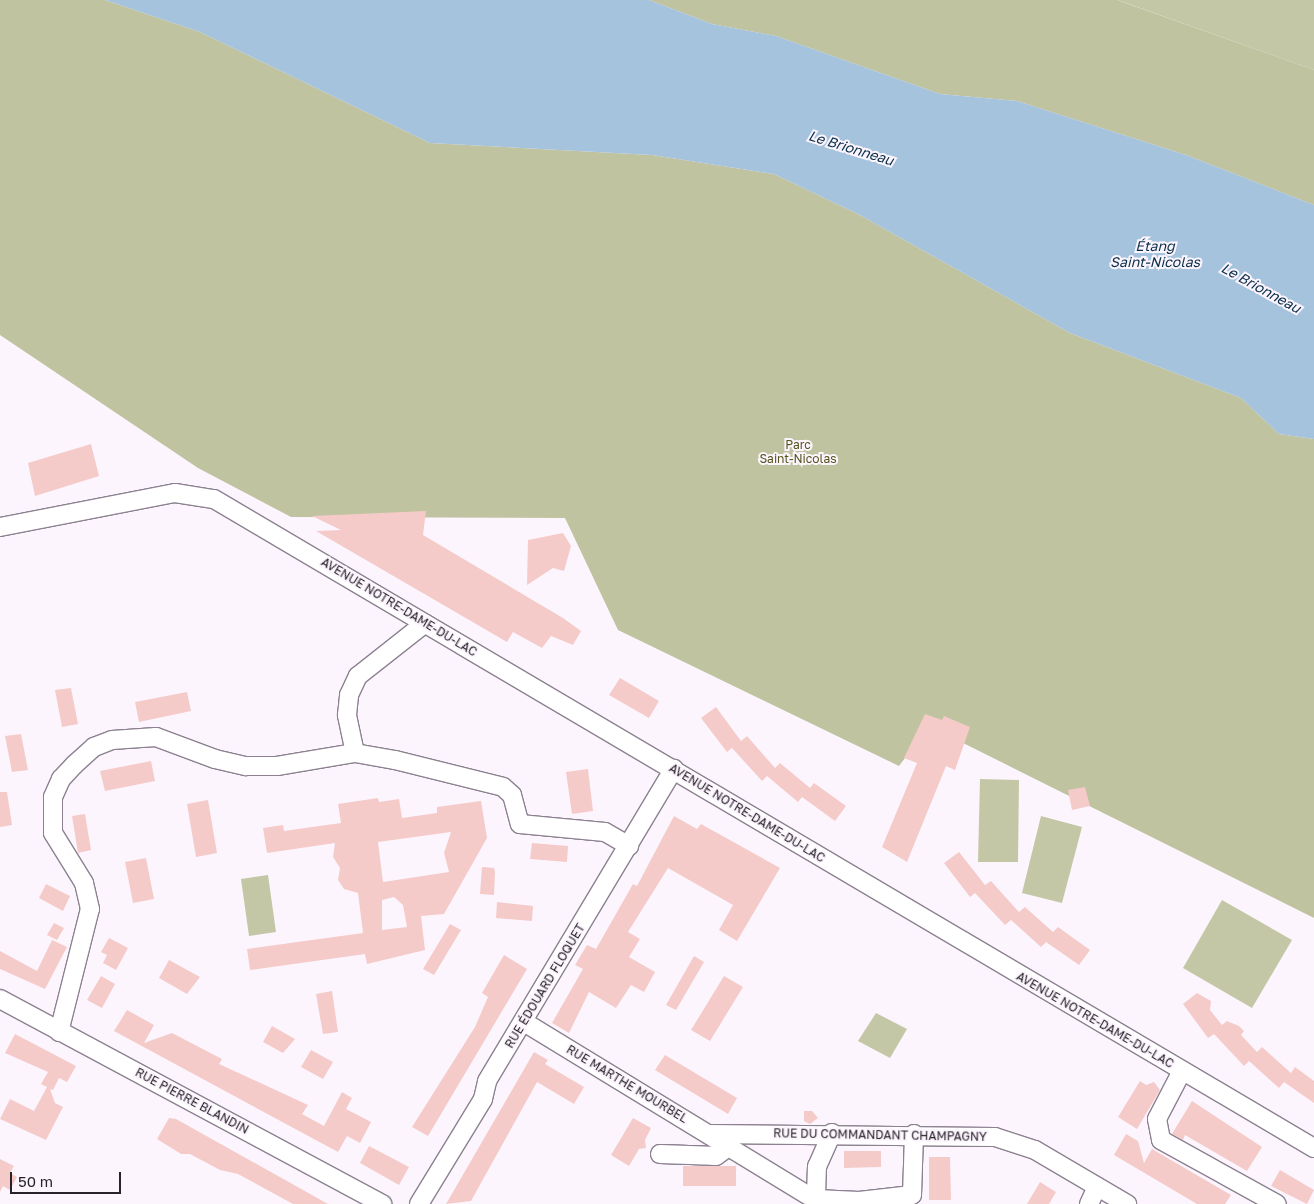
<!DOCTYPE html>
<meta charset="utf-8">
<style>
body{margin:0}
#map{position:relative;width:1314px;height:1204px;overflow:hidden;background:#fcf5fe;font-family:"Golos Text",sans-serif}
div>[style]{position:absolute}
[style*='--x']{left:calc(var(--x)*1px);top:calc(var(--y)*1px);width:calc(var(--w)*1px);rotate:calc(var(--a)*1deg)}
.green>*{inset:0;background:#c4c7a5}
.forest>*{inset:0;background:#bfc39f}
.water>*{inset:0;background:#a5c3dc}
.building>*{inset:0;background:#f5cbc9}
.roads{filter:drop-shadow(1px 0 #8c8190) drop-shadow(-1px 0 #8c8190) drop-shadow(0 1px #8c8190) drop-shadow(0 -1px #8c8190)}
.minor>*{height:18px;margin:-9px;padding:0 9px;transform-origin:9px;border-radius:9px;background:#fff}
span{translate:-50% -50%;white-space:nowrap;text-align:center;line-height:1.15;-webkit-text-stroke:4px #fcf5fe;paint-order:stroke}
.park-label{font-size:12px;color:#53551d}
.street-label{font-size:12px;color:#282329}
.water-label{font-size:14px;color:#092f49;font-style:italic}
.scale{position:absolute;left:10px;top:1172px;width:111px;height:22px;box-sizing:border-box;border:2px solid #282329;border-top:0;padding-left:6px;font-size:15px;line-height:18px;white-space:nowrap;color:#282329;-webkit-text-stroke:4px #fcf5fe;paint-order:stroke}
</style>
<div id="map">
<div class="green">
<div style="clip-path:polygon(1117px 0,1314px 0,1314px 70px,1126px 3px)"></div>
<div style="clip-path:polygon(980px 779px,1019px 780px,1018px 862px,978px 862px)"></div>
<div style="clip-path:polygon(1041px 816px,1082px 827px,1062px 903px,1022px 893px)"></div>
<div style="clip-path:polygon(268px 875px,276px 932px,249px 936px,241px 879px)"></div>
<div style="clip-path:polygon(1222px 900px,1292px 940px,1252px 1008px,1183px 968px)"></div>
<div style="clip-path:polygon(876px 1013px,907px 1029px,890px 1058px,858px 1041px)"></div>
</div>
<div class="forest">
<div style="clip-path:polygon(0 0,105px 0,200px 32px,430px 143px,652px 155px,774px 174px,860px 215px,1070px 333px,1241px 398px,1279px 434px,1314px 439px,1314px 918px,929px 726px,899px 766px,618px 630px,565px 518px,291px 517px,198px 468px,0 335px)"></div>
<div style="clip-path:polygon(649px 0,1117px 0,1314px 70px,1314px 205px,1186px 155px,1017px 101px,940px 94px,776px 36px,712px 24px)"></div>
</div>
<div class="water">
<div style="clip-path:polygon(105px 0,649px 0,712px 24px,776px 36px,940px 94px,1017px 101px,1186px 155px,1314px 205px,1314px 439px,1279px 434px,1241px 398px,1070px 333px,860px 215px,774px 174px,652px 155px,430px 143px,200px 32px)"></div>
</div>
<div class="building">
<div style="clip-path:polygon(91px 444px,99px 476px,35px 496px,28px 463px)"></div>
<div style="clip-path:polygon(426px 511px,423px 535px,563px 618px,581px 631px,573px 645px,551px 636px,542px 648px,513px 632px,507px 642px,316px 531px,341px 530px,312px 516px)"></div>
<div style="clip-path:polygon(563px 533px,571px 546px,564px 571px,553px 568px,527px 585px,528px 540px)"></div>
<div style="clip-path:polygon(620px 678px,659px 701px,649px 718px,609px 695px)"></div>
<div style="clip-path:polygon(71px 688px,78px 724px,62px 727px,55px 690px)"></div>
<div style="clip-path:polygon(187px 692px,191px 711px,139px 722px,135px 702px)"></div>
<div style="clip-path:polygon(716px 707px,741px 741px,747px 736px,775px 768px,780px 763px,810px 788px,814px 783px,846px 806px,835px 821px,802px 797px,798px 802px,767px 776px,762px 781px,732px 748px,727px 752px,701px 718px)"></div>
<div style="clip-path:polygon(925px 714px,942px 720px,944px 716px,970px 727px,955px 770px,946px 766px,907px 862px,882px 847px,917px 763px,904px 758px)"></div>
<div style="clip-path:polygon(21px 734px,28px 770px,12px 772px,5px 736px)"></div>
<div style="clip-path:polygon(151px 761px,155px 781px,105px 791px,100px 771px)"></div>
<div style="clip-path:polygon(588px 769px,593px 811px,572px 814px,566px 772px)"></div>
<div style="clip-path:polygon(1085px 787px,1090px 806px,1072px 810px,1068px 790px)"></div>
<div style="clip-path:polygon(0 792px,7px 792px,12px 825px,0 827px)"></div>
<div style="clip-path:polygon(evenodd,378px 798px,379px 802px,399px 799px,402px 818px,437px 813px,437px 807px,481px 801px,487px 838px,444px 914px,421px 916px,425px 950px,367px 964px,365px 954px,250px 970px,247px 949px,363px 933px,358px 893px,344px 889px,338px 880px,340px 868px,333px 857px,335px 843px,267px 853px,263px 828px,283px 825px,284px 831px,341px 823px,338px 804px,378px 798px,451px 832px,444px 853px,449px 872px,383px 882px,378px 842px,451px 832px,378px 798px,394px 897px,403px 905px,407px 927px,382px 930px,382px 900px,394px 897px)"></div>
<div style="clip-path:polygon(208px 800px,217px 853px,196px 857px,187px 804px)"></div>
<div style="clip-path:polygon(85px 814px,91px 850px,78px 853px,72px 816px)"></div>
<div style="clip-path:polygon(674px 816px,697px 829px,701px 824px,780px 868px,737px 941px,719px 930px,733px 905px,668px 868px,628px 932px,640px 939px,629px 957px,655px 972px,644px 992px,631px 985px,616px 1008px,589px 992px,569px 1033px,552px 1023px,583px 969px,575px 965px,587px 945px,596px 949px,633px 884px,637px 886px)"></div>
<div style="clip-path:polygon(532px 843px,568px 846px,567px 862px,530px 859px)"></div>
<div style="clip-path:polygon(959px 852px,985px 885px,991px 881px,1019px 912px,1025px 907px,1053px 932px,1058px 927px,1090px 950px,1079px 965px,1046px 942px,1041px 947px,1011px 920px,1005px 925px,975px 893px,970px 897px,944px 863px)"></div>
<div style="clip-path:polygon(146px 858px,154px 899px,133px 903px,125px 862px)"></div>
<div style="clip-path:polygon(482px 867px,494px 868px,495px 872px,494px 895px,480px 894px)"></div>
<div style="clip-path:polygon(46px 884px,70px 896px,63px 911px,39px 898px)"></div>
<div style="clip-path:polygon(497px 902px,533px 906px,532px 921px,496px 918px)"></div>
<div style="clip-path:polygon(54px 923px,64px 928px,57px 940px,47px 935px)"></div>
<div style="clip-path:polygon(450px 924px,461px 930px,434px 975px,423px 969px)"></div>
<div style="clip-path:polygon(109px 938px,128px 948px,116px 970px,103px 963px,107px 955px,101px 952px)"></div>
<div style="clip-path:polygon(52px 940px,67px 947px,45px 989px,0 969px,0 951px,37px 971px)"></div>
<div style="clip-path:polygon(504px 955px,527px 969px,428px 1136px,412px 1127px,475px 1027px,488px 997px,482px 993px)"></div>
<div style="clip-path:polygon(694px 956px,704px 962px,676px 1010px,666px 1005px)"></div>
<div style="clip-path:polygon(169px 960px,200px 977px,187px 994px,159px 978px)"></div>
<div style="clip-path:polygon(101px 976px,115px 984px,102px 1008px,87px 1000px)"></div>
<div style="clip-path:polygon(724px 976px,743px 987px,710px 1041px,691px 1030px)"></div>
<div style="clip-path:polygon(332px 991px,338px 1032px,323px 1034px,316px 994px)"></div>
<div style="clip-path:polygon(1197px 993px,1211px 1001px,1210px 1010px,1222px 1025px,1227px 1021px,1239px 1026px,1244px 1031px,1241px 1035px,1257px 1052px,1262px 1047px,1291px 1073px,1295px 1067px,1314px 1081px,1314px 1103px,1284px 1082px,1279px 1088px,1249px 1061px,1244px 1066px,1214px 1034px,1208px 1038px,1183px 1004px)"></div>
<div style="clip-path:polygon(127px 1010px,154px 1025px,144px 1043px,172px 1033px,222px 1059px,219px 1064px,308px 1105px,302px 1114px,324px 1126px,342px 1092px,352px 1098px,346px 1109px,371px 1122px,360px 1143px,347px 1136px,338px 1152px,114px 1031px)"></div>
<div style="clip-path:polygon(272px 1026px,295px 1039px,283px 1053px,263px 1042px)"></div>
<div style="clip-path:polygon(15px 1034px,76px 1066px,67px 1082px,59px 1078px,53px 1090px,50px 1089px,55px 1103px,63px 1107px,46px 1140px,0 1119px,10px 1099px,34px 1111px,47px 1087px,41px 1084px,48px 1072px,5px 1053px)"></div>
<div style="clip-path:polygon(311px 1050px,333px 1062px,323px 1079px,301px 1067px)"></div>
<div style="clip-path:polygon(534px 1052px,548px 1060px,545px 1064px,584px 1087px,574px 1104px,537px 1082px,471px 1201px,446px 1204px)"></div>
<div style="clip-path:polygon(665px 1055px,737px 1098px,728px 1114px,655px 1070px)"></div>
<div style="clip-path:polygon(1140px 1081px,1146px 1085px,1154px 1082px,1160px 1090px,1137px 1129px,1118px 1117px)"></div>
<div style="clip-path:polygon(1192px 1101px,1262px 1147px,1247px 1171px,1185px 1135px,1183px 1140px,1172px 1134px)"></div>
<div style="clip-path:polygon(804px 1111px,812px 1111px,818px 1118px,810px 1124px,804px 1121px)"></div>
<div style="clip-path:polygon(169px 1118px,176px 1119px,328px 1204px,293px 1204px,238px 1174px,220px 1170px,190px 1154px,181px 1154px,157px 1139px)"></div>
<div style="clip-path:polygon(633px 1118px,651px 1128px,645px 1140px,646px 1148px,639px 1149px,629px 1166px,611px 1155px)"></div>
<div style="clip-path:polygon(1126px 1134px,1138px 1141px,1144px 1163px,1152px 1149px,1231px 1195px,1225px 1204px,1197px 1204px,1114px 1155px)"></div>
<div style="clip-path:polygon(369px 1146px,409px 1167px,399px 1185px,360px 1163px)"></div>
<div style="clip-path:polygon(844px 1151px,881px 1151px,881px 1167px,844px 1168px)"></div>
<div style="clip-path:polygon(929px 1157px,950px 1157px,951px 1200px,929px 1200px)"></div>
<div style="clip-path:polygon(0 1159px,14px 1166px,10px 1173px,17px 1177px,10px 1190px,3px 1186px,0 1192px)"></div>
<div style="clip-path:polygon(683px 1166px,736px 1166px,736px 1186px,683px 1186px)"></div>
<div style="clip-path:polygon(1280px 1170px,1314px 1190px,1307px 1204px,1271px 1186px)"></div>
<div style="clip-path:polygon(1040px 1182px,1056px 1192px,1049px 1204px,1027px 1204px)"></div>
</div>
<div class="roads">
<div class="minor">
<div style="--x:0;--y:527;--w:178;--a:-11"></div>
<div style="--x:175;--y:493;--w:39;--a:9"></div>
<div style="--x:214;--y:499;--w:1277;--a:30.54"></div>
<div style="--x:355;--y:753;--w:39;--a:-102"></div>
<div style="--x:347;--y:715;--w:20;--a:-84"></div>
<div style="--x:349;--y:695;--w:21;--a:-65"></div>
<div style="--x:358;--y:676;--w:85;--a:-38.3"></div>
<div style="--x:0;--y:999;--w:434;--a:28.2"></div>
<div style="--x:524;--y:1022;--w:349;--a:31.4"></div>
<div style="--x:59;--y:1032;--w:127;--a:-75.9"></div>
<div style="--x:90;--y:909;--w:27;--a:-103"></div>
<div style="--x:84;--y:883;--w:59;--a:-121.8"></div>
<div style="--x:53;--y:833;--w:36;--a:-90"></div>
<div style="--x:53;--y:797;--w:20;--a:-66"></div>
<div style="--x:61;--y:779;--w:19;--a:-47"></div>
<div style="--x:74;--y:765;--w:27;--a:-42"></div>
<div style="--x:94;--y:747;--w:19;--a:-21"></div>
<div style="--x:112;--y:740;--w:44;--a:-3.9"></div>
<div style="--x:156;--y:737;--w:63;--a:20.4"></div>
<div style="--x:215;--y:759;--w:32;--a:13"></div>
<div style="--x:246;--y:766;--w:31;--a:0"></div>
<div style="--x:277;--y:766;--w:79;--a:-9.5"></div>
<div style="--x:355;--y:753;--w:41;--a:9.9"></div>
<div style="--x:395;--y:760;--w:111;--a:14"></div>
<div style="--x:503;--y:787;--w:12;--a:42"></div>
<div style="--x:512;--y:795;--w:30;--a:75"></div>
<div style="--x:520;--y:824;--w:85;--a:5.4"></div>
<div style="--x:605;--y:832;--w:28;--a:30"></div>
<div style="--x:1182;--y:1071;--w:54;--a:117.5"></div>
<div style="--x:1157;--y:1119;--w:21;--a:79"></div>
<div style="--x:1161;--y:1140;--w:132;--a:28.9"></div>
<div style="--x:832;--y:1133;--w:36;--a:114"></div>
<div style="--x:817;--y:1166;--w:33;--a:92"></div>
<div style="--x:816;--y:1199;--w:43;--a:2.7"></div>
<div style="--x:859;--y:1201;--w:53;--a:-6.5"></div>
<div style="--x:912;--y:1195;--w:61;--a:-88.1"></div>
<div style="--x:710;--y:1134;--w:285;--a:0.6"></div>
<div style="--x:995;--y:1137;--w:42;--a:18"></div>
<div style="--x:1035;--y:1150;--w:107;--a:30.4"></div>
<div style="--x:660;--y:1154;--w:56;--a:2"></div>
<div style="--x:716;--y:1156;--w:17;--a:-36"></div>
<div style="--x:419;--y:1204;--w:123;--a:-58.6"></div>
<div style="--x:483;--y:1099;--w:18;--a:-77"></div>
<div style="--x:487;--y:1081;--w:364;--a:-59.1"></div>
<div style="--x:1089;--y:1204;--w:19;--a:-65"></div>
</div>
</div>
<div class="park-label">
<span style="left:798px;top:452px">Parc<br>Saint-Nicolas</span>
</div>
<div class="street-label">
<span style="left:399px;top:607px;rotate:31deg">AVENUE NOTRE-DAME-DU-LAC</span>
<span style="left:747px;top:813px;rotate:31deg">AVENUE NOTRE-DAME-DU-LAC</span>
<span style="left:545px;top:986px;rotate:-59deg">RUE ÉDOUARD FLOQUET</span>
<span style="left:1095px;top:1020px;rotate:30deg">AVENUE NOTRE-DAME-DU-LAC</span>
<span style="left:627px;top:1084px;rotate:31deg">RUE MARTHE MOURBEL</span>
<span style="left:192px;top:1101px;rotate:28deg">RUE PIERRE BLANDIN</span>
<span style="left:880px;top:1135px;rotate:1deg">RUE DU COMMANDANT CHAMPAGNY</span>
</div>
<div class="water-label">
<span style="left:851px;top:148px;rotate:17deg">Le Brionneau</span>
<span style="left:1155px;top:254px">Étang<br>Saint-Nicolas</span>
<span style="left:1261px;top:288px;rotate:29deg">Le Brionneau</span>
</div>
<div class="scale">50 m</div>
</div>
